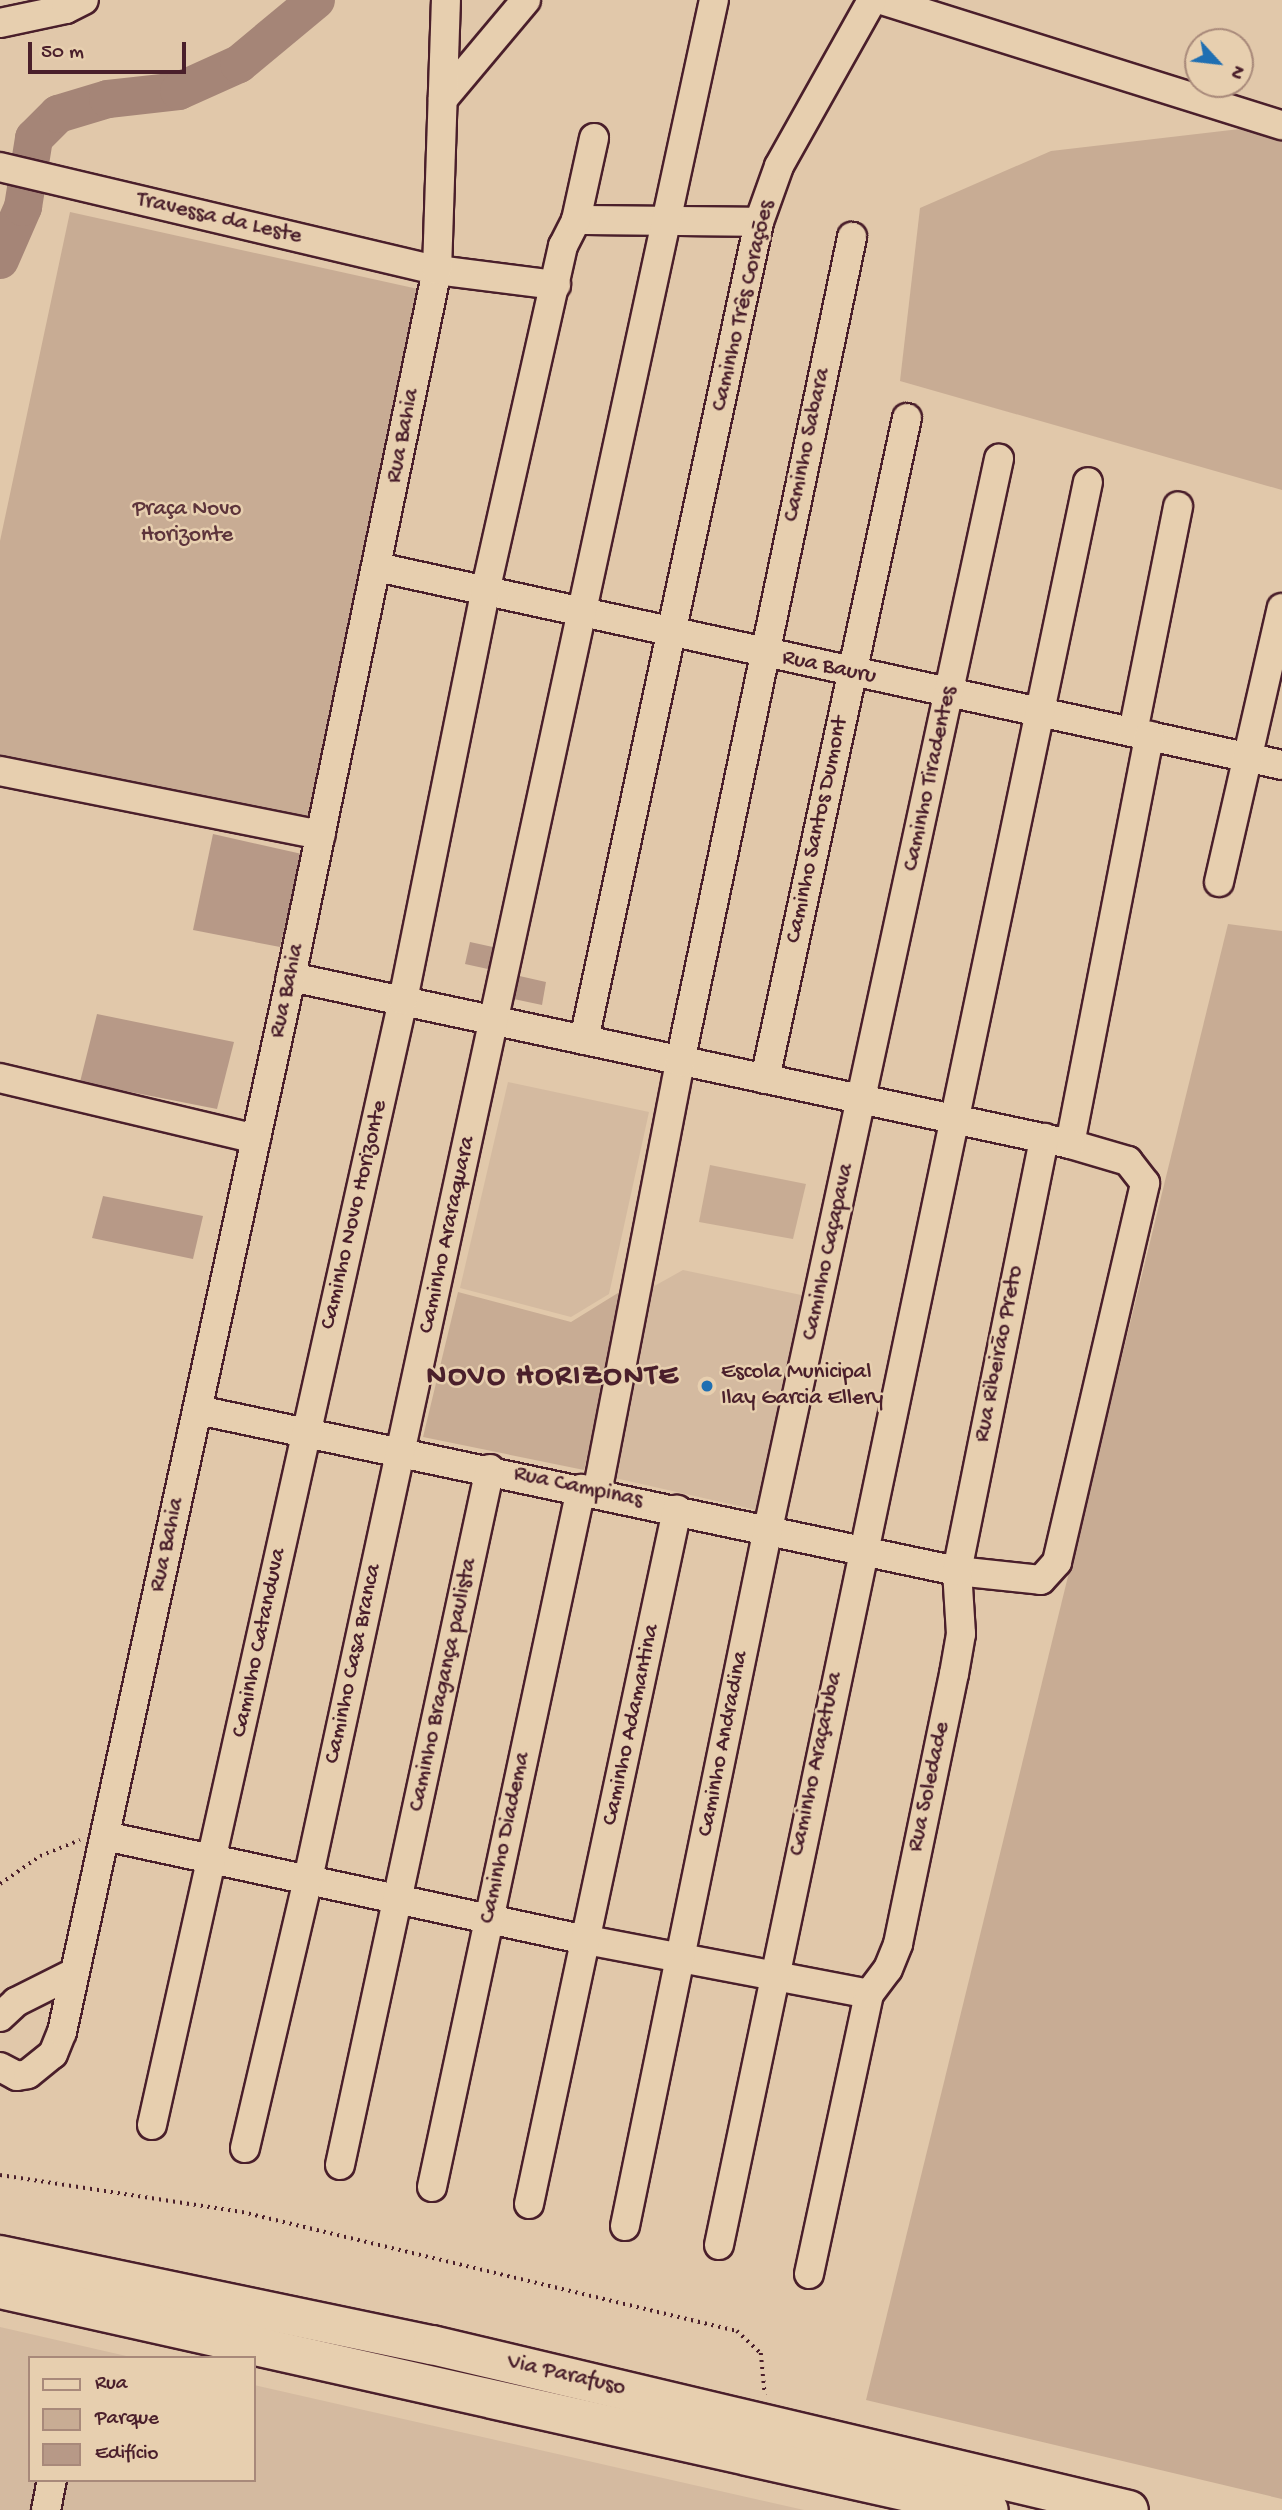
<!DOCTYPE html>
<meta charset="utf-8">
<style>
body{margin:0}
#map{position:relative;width:1282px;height:2510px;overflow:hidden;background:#e1c8aa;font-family:"Gochi Hand",sans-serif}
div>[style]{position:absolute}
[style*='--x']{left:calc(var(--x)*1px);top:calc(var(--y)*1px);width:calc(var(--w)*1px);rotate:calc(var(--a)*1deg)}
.built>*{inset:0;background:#d4baa0}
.green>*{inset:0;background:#c8ac94}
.river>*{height:38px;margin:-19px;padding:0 19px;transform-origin:19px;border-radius:19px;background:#a58577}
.building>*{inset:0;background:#b79987}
.path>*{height:3.5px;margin-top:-1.75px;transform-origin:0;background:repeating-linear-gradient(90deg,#4a1f2b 0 2px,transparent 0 7px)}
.roads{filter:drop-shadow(2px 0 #4a1f2b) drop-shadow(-2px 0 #4a1f2b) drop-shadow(0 2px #4a1f2b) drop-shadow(0 -2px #4a1f2b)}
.minor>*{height:28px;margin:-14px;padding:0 14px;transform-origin:14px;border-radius:14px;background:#e7cfaf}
.highway>*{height:38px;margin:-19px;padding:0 19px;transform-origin:19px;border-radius:19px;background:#e7cfaf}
.dots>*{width:19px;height:19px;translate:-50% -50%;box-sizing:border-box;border:4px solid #e7cfaf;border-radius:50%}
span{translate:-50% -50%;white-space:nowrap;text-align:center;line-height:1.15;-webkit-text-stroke:5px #e7cfaf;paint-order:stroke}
.street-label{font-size:23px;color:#4a1f2b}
.park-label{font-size:23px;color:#5d343b}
.poi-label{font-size:23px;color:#4a1f2b}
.left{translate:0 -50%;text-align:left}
.district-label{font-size:30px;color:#4a1f2b;font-weight:700;letter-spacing:2px}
.legend{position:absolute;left:28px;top:2356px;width:228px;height:126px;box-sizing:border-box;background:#e7cfaf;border:2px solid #a8897a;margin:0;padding:9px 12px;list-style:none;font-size:21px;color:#4a1f2b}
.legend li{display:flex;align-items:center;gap:14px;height:35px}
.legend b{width:35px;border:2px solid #a8897a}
.north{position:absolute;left:1184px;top:28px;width:70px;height:70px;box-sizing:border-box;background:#e7cfaf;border:2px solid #a8897a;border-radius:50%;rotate:117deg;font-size:19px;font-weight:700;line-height:28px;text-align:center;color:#4a1f2b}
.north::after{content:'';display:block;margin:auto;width:24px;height:32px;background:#1f6fb2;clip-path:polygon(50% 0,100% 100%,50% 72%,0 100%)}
.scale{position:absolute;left:28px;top:42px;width:158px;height:32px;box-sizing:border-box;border:4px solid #4a1f2b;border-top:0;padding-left:9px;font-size:21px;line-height:24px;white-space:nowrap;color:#4a1f2b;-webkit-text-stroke:5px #e7cfaf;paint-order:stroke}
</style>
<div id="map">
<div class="built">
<div style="clip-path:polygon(508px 1082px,649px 1112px,609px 1294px,571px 1317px,460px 1288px)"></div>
<div style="clip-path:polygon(683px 1270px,806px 1296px,761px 1511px,606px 1476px,649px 1289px)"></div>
<div style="clip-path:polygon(0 2327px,135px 2358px,30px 2358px,30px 2480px,254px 2480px,254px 2385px,804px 2510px,0 2510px)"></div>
</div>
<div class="green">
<div style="clip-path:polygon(1282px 124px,1282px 490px,900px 381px,920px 208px,1051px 151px)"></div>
<div style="clip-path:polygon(70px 212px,418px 289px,305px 840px,0 783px,0 541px)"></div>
<div style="clip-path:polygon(1228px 924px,1282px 931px,1282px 2499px,866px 2400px)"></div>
<div style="clip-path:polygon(710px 1165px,806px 1184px,793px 1239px,699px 1222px)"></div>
<div style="clip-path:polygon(626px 1288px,584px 1470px,423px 1437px,458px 1292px,571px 1322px)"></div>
</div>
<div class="river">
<div style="--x:0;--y:260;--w:58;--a:-66.5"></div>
<div style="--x:23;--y:207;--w:70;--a:-80.9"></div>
<div style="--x:34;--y:138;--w:34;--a:-45"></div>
<div style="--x:58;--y:114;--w:52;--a:-16.7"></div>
<div style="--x:108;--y:99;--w:71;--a:-6.4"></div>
<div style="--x:179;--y:91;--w:66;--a:-24.2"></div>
<div style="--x:239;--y:64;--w:100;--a:-39.7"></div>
</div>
<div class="building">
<div style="clip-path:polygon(213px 834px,302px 854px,280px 947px,193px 930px)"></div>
<div style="clip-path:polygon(470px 942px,502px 949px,497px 971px,465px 964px)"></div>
<div style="clip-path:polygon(515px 975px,546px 982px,542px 1005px,509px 998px)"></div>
<div style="clip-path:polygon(97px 1014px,234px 1042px,217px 1109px,80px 1082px)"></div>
<div style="clip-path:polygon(103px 1196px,203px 1216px,193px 1259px,92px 1238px)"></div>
</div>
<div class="path">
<div style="--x:0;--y:1884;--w:49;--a:-35"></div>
<div style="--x:40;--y:1856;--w:43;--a:-21.8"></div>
<div style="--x:0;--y:2175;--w:245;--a:8.7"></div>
<div style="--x:242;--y:2212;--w:509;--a:13.52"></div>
<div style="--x:737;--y:2331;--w:33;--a:43"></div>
<div style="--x:761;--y:2353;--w:42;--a:84.6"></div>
</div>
<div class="roads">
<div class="minor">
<div style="--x:882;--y:0;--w:419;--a:17.4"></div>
<div style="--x:0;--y:23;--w:67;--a:-12"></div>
<div style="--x:66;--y:9;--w:20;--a:-27"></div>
<div style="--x:443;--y:99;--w:129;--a:-50"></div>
<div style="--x:0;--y:167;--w:449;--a:13.3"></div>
<div style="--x:437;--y:270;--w:120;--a:7.2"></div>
<div style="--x:576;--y:220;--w:183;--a:0.6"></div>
<div style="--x:377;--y:567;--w:926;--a:12.34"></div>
<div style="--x:1133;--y:732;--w:230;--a:-78.7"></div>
<div style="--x:0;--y:771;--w:327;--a:11.3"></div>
<div style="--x:1219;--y:882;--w:281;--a:-77.1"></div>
<div style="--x:584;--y:1040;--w:837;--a:-77.92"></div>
<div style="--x:759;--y:222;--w:59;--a:-70.3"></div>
<div style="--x:779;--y:166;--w:190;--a:-60.7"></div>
<div style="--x:0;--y:1078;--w:263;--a:13.4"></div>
<div style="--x:765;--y:1079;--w:676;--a:-77.88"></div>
<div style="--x:1070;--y:1144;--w:416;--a:-79"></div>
<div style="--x:198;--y:1410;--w:776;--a:11.98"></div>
<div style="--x:957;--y:1571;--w:84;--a:6.1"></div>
<div style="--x:1041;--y:1580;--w:24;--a:-48"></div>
<div style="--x:1057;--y:1562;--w:389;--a:-76.9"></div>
<div style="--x:1145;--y:1183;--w:28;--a:-128"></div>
<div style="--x:1128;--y:1161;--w:60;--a:-163.7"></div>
<div style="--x:1070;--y:1144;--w:797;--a:-167.9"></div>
<div style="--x:597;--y:1493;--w:439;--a:-79.1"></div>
<div style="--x:680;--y:1062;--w:843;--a:-78.22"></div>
<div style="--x:105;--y:1836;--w:493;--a:12.2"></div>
<div style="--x:587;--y:1940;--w:287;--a:10.8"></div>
<div style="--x:0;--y:2017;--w:22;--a:-43"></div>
<div style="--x:16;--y:2002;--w:63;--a:-26.6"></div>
<div style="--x:0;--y:2067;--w:19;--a:28"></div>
<div style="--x:17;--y:2076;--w:11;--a:-10"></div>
<div style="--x:28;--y:2074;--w:32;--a:-39"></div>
<div style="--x:53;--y:2054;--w:24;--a:-68"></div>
<div style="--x:62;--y:2032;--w:1080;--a:-77.75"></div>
<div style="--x:291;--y:977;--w:722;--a:-78.33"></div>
<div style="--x:437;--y:270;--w:270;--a:-88.1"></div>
<div style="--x:152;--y:2125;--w:1153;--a:-77.42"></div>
<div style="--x:403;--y:1000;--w:416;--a:-78.6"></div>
<div style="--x:485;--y:592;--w:355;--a:-77.3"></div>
<div style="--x:563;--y:246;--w:29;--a:-63"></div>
<div style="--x:576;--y:220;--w:84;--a:-77.6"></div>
<div style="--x:245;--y:2148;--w:276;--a:-76.8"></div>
<div style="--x:308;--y:1879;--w:1922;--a:-77.81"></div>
<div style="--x:340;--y:2165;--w:712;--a:-77.84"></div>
<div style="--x:432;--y:2187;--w:714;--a:-77.95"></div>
<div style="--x:529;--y:2204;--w:710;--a:-77.96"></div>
<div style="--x:625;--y:2226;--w:712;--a:-78.41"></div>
<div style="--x:768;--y:1529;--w:1095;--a:-77.82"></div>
<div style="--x:719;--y:2245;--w:1801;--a:-78.18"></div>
<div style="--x:809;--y:2274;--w:286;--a:-77.9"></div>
<div style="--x:869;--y:1994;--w:31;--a:-53"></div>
<div style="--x:888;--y:1969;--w:27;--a:-68"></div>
<div style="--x:898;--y:1944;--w:276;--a:-78.3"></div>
<div style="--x:954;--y:1674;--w:41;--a:-80.1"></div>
<div style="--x:961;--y:1634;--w:63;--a:-93.6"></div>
<div style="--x:957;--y:1571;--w:442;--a:-78.6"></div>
<div style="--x:46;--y:2510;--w:31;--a:-79"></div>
</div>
<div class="highway">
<div style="--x:0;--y:2255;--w:441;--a:11.8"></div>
<div style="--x:432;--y:2345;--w:716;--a:13.32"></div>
<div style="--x:0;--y:2289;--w:1013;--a:12.6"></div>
</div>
</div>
<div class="dots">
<div style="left:707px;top:1386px;background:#1f6fb2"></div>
</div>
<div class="street-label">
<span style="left:219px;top:219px;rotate:13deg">Travessa da Leste</span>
<span style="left:744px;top:306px;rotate:-77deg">Caminho Três Corações</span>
<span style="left:404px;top:436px;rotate:-79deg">Rua Bahia</span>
<span style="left:808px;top:445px;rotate:-78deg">Caminho Sabara</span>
<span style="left:829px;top:668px;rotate:12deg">Rua Bauru</span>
<span style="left:931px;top:779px;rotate:-78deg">Caminho Tiradentes</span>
<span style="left:818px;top:830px;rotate:-78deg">Caminho Santos Dumont</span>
<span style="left:288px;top:991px;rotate:-78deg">Rua Bahia</span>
<span style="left:355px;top:1215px;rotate:-77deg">Caminho Novo Horizonte</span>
<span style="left:448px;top:1235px;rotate:-78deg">Caminho Araraquara</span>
<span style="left:829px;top:1252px;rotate:-78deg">Caminho Caçapava</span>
<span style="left:1000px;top:1354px;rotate:-79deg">Rua Ribeirão Preto</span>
<span style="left:578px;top:1488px;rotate:12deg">Rua Campinas</span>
<span style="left:168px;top:1545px;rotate:-78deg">Rua Bahia</span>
<span style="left:260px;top:1643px;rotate:-78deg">Caminho Catanduva</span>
<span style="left:354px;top:1664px;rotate:-78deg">Caminho Casa Branca</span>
<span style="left:444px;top:1685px;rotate:-78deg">Caminho Bragança paulista</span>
<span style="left:632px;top:1725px;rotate:-78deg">Caminho Adamantina</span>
<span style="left:724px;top:1744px;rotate:-79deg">Caminho Andradina</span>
<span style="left:817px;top:1764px;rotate:-78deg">Caminho Araçatuba</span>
<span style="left:930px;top:1787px;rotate:-78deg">Rua Soledade</span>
<span style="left:506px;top:1838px;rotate:-78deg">Caminho Diadema</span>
<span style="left:566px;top:2376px;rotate:13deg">Via Parafuso</span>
</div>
<div class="park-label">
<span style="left:187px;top:523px">Praça Novo<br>Horizonte</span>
</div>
<div class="poi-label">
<span class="left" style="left:721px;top:1386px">Escola Municipal<br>Ilay Garcia Ellery</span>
</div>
<div class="district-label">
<span style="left:553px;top:1378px">NOVO HORIZONTE</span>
</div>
<ul class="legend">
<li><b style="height:9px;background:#e7cfaf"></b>Rua</li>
<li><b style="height:19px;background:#c8ac94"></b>Parque</li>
<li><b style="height:19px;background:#b79987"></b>Edifício</li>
</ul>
<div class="north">N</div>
<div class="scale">50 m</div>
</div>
